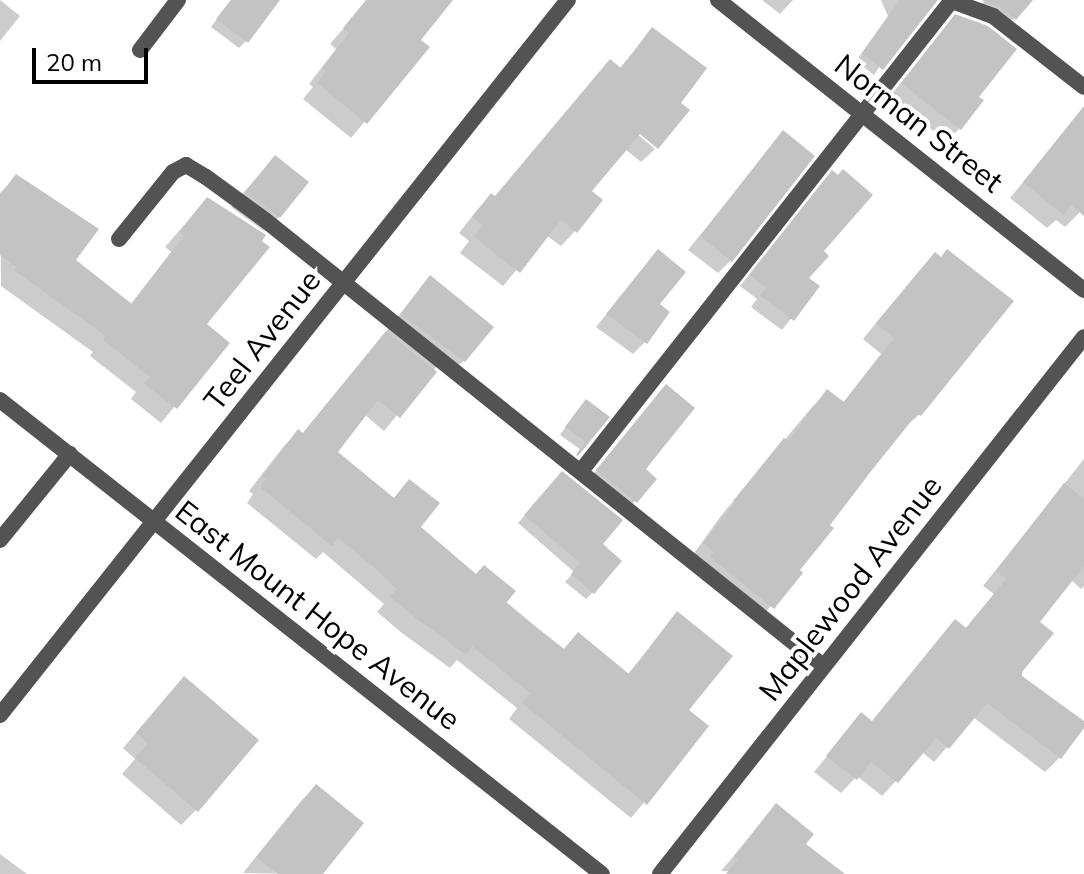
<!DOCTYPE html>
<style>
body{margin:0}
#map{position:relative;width:1084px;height:874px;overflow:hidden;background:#fff;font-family:Mulish,sans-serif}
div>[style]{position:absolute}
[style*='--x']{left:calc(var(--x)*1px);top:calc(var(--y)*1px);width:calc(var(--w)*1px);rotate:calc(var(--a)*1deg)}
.shadow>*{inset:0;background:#0003}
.building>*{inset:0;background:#c3c3c3}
.service>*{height:16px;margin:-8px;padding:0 8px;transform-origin:8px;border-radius:8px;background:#535353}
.minor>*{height:16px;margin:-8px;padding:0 8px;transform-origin:8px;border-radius:8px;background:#535353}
.tertiary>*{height:16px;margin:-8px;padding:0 8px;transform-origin:8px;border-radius:8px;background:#535353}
span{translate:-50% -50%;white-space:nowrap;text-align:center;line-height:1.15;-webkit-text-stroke:8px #fff;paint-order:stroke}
.street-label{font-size:30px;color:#000}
.scale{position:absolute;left:32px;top:48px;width:116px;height:36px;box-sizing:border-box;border:4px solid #000;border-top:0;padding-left:10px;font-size:24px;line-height:28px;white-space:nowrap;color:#000;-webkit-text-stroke:6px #fff;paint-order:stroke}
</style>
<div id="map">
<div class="shadow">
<div style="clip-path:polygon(0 0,20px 16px,0 41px)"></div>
<div style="clip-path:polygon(231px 0,259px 0,246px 41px,239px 48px,211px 27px)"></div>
<div style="clip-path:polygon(368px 0,450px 0,418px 40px,427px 47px,351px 138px,303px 99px,313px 87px,309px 84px,336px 49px,330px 44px)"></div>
<div style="clip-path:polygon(762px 0,793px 0,780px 14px)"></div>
<div style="clip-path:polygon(881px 0,924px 0,874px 75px,856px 61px,888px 16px)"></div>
<div style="clip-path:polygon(985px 0,1031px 0,1007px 26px,978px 9px)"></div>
<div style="clip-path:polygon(652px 30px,631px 129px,655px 149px,641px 162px,625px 149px,589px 191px,575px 231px,561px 246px,546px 235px,503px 286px,460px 253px,469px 241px,459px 233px,477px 210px,491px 195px,494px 197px,619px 69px)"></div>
<div style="clip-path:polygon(940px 36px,977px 97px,960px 128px,947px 141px,889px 97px)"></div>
<div style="clip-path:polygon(1084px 108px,1084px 208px,1065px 227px,1056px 220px,1047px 228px,1010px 198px)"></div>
<div style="clip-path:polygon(783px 133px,731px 260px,718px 273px,688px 250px)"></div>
<div style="clip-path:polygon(275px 157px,279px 217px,264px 231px,231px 207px)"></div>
<div style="clip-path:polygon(16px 177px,73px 260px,130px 305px,171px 252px,165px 247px,207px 199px,204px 325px,227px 343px,161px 423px,131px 399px,136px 392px,90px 356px,93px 352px,1px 286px,0 193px)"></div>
<div style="clip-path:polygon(822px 183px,821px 251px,806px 278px,817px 286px,782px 330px,751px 307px,757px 299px,740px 286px)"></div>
<div style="clip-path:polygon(658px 251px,645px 342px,633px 354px,596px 327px)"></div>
<div style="clip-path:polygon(920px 270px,919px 415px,903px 428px,827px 525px,831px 529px,758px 622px,690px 559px,720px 517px,812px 407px,827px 392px,842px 404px,881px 354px,863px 339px)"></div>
<div style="clip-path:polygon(430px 278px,464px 360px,449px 375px,437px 366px,384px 431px,364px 414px,335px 453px,393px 499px,409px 482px,418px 527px,563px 650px,578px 635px,627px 675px,678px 614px,686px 711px,707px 727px,631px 818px,509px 719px,517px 708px,457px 660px,450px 668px,402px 633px,377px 612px,384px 604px,323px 552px,316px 559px,247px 503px,253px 494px,249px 491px,284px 446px,298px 432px,301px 435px)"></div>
<div style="clip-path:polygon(659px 394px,643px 469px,654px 479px,628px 509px,590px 478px)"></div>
<div style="clip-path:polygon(579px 408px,607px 417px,577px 455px,574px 458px,581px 450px,560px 435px)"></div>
<div style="clip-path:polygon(1084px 459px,1084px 586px,1081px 589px,1071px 580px,1038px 623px,1020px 671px,1021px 677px,1084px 723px,1059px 758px,1045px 772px,973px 717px,934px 762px,922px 752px,882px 796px,857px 776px,841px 793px,814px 772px,861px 715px,871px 723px,955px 622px,965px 629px,994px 594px,983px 586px)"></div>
<div style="clip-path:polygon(555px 481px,600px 544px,593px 592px,586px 599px,565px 582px,574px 572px,518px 523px)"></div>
<div style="clip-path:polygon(169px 694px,196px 810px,181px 825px,122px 774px,135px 759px,123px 748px)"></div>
<div style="clip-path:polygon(316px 786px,320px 874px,243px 873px,301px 801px)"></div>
<div style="clip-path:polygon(776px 806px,803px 844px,842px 874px,721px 871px)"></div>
<div style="clip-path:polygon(0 854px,27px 874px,0 874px)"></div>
</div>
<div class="building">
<div style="clip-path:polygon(231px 0,280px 0,248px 43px,216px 19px)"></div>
<div style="clip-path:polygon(366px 0,453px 0,421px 40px,430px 47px,367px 124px,317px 83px,326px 71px,322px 68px,349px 33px,343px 28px)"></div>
<div style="clip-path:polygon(900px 0,938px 0,883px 70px,862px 53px)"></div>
<div style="clip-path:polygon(981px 0,1033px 0,1016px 20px,999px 7px)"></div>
<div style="clip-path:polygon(955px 14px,988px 26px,1017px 49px,979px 97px,984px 100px,961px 130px,901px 83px)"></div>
<div style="clip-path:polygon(652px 27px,707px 68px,681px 103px,690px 110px,658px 149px,640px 134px,592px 191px,603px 200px,577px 233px,561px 220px,520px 273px,474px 237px,483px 225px,472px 217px,491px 193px,495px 196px,610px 59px,621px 68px)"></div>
<div style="clip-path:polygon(1084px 106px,1084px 216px,1071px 205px,1063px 215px,1023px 182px)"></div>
<div style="clip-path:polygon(783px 130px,815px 156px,732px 262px,700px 236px)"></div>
<div style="clip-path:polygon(275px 155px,309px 182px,280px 218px,245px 192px)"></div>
<div style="clip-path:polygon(843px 169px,873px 195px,824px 251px,829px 256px,809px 278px,820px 286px,794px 321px,760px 296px,766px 288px,749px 275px,832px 170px,838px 175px)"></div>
<div style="clip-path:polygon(16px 174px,99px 229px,76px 260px,132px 304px,184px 236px,179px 232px,207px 197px,266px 235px,262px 241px,270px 247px,207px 324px,230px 343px,177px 409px,144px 384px,150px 377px,103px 340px,106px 336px,14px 270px,16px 267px,0 255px,0 195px)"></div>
<div style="clip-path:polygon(658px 249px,686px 272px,660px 304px,670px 312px,647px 344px,606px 314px)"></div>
<div style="clip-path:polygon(947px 249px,1014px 301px,921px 416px,917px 414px,872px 470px,830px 525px,834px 528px,800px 570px,803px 573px,774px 609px,710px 557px,714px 552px,703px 543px,735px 503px,733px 501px,784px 438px,788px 441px,827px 389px,844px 402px,894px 338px,876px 323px,935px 252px,941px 257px)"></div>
<div style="clip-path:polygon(430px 275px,494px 327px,465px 362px,400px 314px)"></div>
<div style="clip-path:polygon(386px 331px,437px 372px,400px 418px,378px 400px,338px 452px,394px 498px,409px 479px,440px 503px,421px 527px,476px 574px,484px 565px,516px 591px,506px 603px,564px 649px,578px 632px,629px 674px,677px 611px,733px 656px,689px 710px,709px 726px,647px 805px,522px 703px,530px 693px,472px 646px,466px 655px,416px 618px,390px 597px,397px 589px,376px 569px,338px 538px,332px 546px,260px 487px,266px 479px,262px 476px,298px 429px,303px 433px)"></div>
<div style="clip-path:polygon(666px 384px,695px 408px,646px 469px,657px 479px,637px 503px,596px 470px)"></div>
<div style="clip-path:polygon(586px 399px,610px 417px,578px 456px,576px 454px,586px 442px,565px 427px)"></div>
<div style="clip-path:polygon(562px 471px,623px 520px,603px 544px,622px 561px,594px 594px,571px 574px,580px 563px,524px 515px)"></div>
<div style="clip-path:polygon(1064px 483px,1084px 499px,1084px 566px,1040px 622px,1054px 633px,1022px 672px,1022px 676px,1084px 721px,1084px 728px,1061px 759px,987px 703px,949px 749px,936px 738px,898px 783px,871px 762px,857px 780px,826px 756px,861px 712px,872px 721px,955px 619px,966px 628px,1006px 579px,996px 571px)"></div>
<div style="clip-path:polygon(184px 676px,259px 740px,198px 812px,135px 758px,148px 743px,136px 733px)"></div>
<div style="clip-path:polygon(316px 784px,364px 823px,323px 874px,278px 874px,256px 857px)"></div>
<div style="clip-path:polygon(776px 803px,814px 834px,806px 844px,845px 874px,726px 874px,738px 859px,734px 856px)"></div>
</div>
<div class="service">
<div style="--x:952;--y:1;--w:44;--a:20.1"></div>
<div style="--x:993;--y:16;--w:115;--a:38"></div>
<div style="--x:140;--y:50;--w:63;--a:-52.8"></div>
<div style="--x:119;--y:239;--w:86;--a:-51.1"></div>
<div style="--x:173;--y:172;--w:15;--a:-28"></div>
<div style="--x:186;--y:165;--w:23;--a:31"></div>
<div style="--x:206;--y:177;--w:73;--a:36.1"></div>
<div style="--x:265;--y:220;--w:714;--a:38.63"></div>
<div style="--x:581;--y:471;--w:600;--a:-51.77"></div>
<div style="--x:0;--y:540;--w:111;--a:-50.9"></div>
</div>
<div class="minor">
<div style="--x:718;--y:0;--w:467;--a:38.4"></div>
<div style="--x:0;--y:715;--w:913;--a:-51.54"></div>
<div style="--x:660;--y:874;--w:684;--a:-51.71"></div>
</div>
<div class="tertiary">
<div style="--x:0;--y:400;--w:766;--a:38.22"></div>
</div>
<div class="street-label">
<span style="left:919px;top:123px;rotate:38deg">Norman Street</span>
<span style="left:262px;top:340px;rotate:-52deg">Teel Avenue</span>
<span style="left:850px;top:588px;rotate:-52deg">Maplewood Avenue</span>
<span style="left:318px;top:615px;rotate:38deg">East Mount Hope Avenue</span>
</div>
<div class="scale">20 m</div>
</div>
